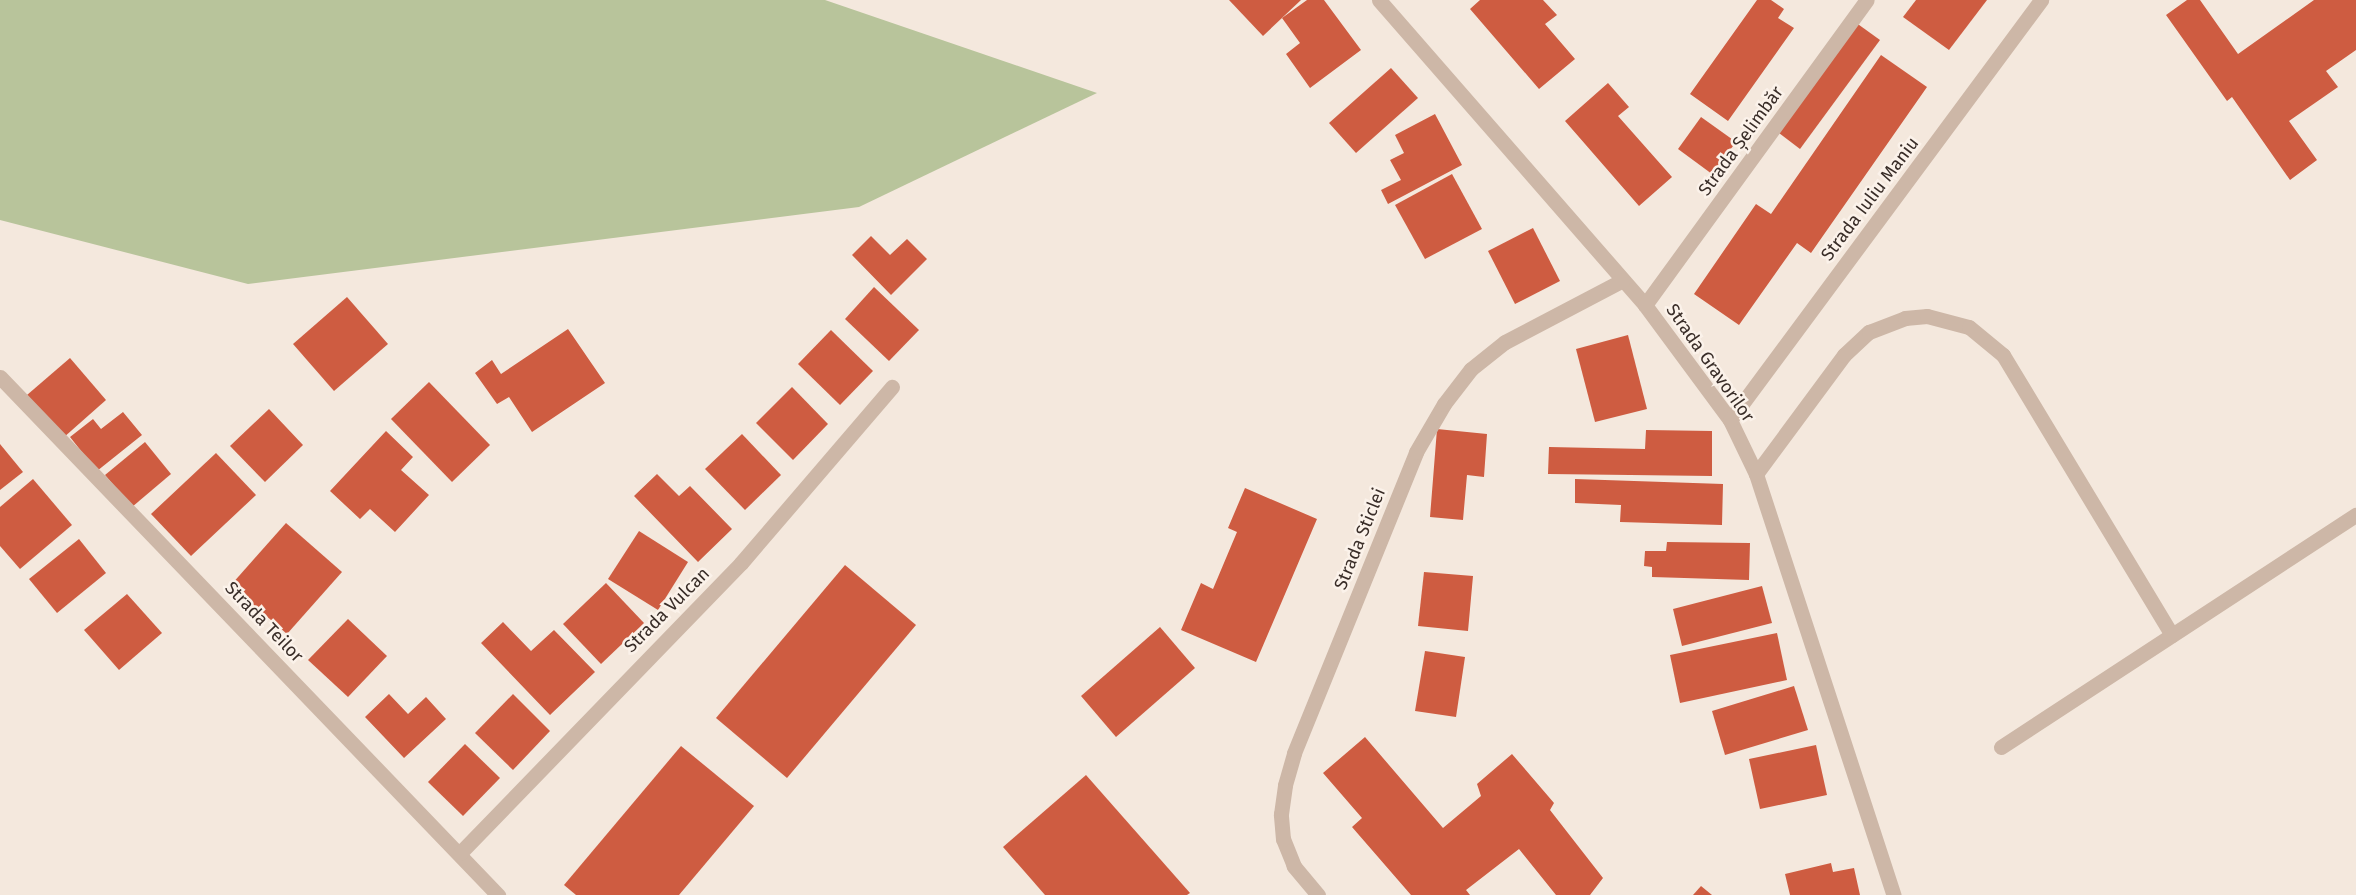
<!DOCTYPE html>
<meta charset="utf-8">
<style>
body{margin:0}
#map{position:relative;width:2356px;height:895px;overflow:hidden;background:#f4e8dd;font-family:"Fira Sans",sans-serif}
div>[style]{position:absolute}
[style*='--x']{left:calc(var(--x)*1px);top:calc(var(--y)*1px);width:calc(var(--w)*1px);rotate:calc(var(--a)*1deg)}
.green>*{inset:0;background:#b8c49b}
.building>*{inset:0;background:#ce5c41}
.minor>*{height:15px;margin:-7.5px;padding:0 7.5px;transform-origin:7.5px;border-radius:7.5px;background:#cdb7a7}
span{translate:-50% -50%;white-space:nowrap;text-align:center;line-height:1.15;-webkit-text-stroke:5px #fbf2ea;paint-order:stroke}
.street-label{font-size:18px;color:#392d28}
</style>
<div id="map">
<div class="green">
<div style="clip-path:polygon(0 0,825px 0,1097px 93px,859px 207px,248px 284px,0 220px)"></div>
</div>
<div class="building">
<div style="clip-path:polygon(1229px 0,1301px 0,1263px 36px)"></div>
<div style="clip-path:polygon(1307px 0,1324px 0,1361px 50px,1310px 88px,1286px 54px,1300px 43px,1282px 18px)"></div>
<div style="clip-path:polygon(1480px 0,1543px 0,1557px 15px,1545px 24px,1575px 59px,1539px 89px,1470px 9px)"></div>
<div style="clip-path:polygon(1757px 0,1771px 0,1784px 9px,1778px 18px,1794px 28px,1728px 121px,1690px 94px)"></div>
<div style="clip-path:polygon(1916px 0,1987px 0,1949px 50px,1903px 17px)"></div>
<div style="clip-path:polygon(2187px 0,2200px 0,2238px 54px,2314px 0,2356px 0,2356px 50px,2326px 71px,2338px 87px,2289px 121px,2317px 160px,2290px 180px,2232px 97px,2227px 101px,2166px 15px)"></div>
<div style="clip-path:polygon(1855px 22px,1880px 40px,1800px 149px,1775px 130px)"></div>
<div style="clip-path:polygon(1881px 55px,1927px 87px,1811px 253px,1797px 243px,1739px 325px,1694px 294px,1756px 204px,1771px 214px)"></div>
<div style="clip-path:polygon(1391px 68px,1418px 98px,1356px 153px,1329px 123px)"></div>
<div style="clip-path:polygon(1608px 83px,1629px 107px,1618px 116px,1672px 177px,1639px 206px,1565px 121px)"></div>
<div style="clip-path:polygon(1435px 114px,1462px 165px,1388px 204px,1381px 190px,1401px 180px,1390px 160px,1404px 153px,1395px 135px)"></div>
<div style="clip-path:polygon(1701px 117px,1736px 142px,1712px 174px,1678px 149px)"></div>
<div style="clip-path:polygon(1452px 174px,1482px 229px,1425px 259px,1395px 205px)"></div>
<div style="clip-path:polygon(1533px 228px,1560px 281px,1515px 304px,1488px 251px)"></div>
<div style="clip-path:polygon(871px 236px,890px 255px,907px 239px,927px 259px,891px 295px,852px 255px)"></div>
<div style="clip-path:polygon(874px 287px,919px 330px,889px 361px,845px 319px)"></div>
<div style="clip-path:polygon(347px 297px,388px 344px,334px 391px,293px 344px)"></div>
<div style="clip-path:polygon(568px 329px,605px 383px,532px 432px,509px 397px,497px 404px,475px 373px,492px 360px,501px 374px)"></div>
<div style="clip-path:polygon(831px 330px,873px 371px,840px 405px,798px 364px)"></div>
<div style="clip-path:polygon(1628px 335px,1647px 409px,1595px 422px,1576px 349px)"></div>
<div style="clip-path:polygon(70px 358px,106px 400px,63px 438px,27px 395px)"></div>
<div style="clip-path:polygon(429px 382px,490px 445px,452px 482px,391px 419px)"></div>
<div style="clip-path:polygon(792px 387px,828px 424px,793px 460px,756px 423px)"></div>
<div style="clip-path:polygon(269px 409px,303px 445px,265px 482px,230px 446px)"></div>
<div style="clip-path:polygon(123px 412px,142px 435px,97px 471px,70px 437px,93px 419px,101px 429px)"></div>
<div style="clip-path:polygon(1437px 429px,1487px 434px,1484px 477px,1467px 475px,1463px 520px,1430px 517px)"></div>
<div style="clip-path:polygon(1646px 430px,1712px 431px,1712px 476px,1548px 474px,1549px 447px,1645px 449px)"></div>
<div style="clip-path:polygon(386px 431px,413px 457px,401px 470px,429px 495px,395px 532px,370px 509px,360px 519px,330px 491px)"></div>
<div style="clip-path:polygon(742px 434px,781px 475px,745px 510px,705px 469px)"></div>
<div style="clip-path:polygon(145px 442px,171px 474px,132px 507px,105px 475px)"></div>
<div style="clip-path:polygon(0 444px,23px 472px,0 490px)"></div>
<div style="clip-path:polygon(216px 453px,256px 495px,191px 556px,151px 514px)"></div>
<div style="clip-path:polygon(657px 474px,679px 496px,690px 486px,732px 529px,698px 562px,634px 496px)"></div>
<div style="clip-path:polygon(33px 479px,72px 525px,20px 569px,0 546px,0 507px)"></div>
<div style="clip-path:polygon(1575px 479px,1723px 484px,1722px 525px,1620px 522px,1621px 505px,1575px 503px)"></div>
<div style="clip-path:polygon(1245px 488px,1317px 519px,1256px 662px,1181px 630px,1201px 583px,1213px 589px,1237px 532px,1228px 528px)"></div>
<div style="clip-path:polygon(286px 523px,342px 572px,287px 634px,231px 585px)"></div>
<div style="clip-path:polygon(639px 531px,688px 562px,658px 610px,608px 579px)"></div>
<div style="clip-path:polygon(79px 539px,106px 573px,57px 613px,29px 579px)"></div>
<div style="clip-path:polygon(1667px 542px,1750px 543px,1749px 580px,1652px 577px,1652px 567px,1644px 566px,1645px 551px,1666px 551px)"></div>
<div style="clip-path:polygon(845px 565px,916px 625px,787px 778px,716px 718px)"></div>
<div style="clip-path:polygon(1424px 572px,1473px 576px,1468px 631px,1418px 626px)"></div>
<div style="clip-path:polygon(606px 583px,644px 623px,601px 664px,563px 624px)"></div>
<div style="clip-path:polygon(1762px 586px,1772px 623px,1682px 646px,1673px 609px)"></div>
<div style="clip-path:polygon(127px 594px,162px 633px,119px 670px,84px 630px)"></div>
<div style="clip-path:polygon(348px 619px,387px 656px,348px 697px,308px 660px)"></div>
<div style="clip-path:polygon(503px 622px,531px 651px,554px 630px,595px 672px,550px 715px,481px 643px)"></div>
<div style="clip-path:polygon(1160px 627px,1195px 668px,1116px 737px,1081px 696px)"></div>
<div style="clip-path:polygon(1777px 633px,1787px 680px,1680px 703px,1670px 655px)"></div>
<div style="clip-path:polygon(1425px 651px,1465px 657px,1456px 717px,1415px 711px)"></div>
<div style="clip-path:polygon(1794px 686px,1808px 730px,1725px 755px,1712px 711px)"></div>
<div style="clip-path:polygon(389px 694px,408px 714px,426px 697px,446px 719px,404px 758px,365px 717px)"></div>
<div style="clip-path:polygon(513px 694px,550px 731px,513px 770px,475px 733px)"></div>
<div style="clip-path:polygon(1365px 737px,1443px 828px,1481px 796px,1477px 784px,1512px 754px,1554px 803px,1550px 810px,1603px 878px,1590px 895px,1556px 895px,1519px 849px,1466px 890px,1470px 895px,1411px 895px,1352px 827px,1362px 818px,1323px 773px)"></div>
<div style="clip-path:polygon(465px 744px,500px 778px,463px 816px,428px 782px)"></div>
<div style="clip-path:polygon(1816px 745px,1827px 795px,1760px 809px,1749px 759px)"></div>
<div style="clip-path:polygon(681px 746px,754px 806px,679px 895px,576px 895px,564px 885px)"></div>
<div style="clip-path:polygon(1086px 775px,1190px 893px,1187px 895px,1045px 895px,1003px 847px)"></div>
<div style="clip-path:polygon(1831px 863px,1833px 872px,1854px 868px,1860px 895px,1790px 895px,1785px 874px)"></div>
<div style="clip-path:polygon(1701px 886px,1712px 895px,1693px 895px)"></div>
</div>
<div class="minor">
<div style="--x:1379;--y:0;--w:405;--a:48.9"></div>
<div style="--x:1645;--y:305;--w:143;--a:53.5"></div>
<div style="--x:1730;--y:420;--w:60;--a:64.3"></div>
<div style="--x:1756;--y:474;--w:443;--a:71.9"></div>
<div style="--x:1645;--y:305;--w:377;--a:-54"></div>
<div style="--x:0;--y:377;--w:719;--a:46.13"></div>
<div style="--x:1730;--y:420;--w:523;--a:-53.48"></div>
<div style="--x:1756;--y:474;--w:148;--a:-53.5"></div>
<div style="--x:1844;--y:355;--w:34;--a:-43"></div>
<div style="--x:1869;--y:332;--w:39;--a:-21"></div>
<div style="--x:1905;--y:318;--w:22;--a:-5"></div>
<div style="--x:1927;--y:316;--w:43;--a:14.7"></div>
<div style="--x:1969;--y:327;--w:44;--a:39.5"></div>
<div style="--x:2003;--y:355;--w:327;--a:58.9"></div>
<div style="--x:2001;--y:747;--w:424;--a:-33.2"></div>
<div style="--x:460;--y:853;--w:404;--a:-45.9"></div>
<div style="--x:741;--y:563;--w:232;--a:-49.4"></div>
<div style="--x:1318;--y:895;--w:38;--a:-130"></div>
<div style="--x:1294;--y:866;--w:29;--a:-112"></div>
<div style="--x:1283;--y:839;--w:25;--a:-95"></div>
<div style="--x:1281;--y:814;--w:29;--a:-82"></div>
<div style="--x:1285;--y:785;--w:33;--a:-74"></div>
<div style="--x:1294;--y:753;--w:325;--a:-67.9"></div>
<div style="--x:1416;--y:452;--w:56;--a:-59.7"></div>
<div style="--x:1444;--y:404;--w:44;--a:-52.4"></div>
<div style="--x:1471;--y:369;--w:43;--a:-38.5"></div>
<div style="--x:1505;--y:342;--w:133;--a:-27.7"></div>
</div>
<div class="street-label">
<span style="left:1741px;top:141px;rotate:-54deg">Strada Șelimbăr</span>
<span style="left:1870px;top:199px;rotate:-53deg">Strada Iuliu Maniu</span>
<span style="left:1710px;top:363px;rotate:55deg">Strada Gravorilor</span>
<span style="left:1360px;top:539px;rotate:-68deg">Strada Sticlei</span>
<span style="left:667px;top:610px;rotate:-45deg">Strada Vulcan</span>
<span style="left:264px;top:622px;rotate:46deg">Strada Teilor</span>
</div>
</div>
